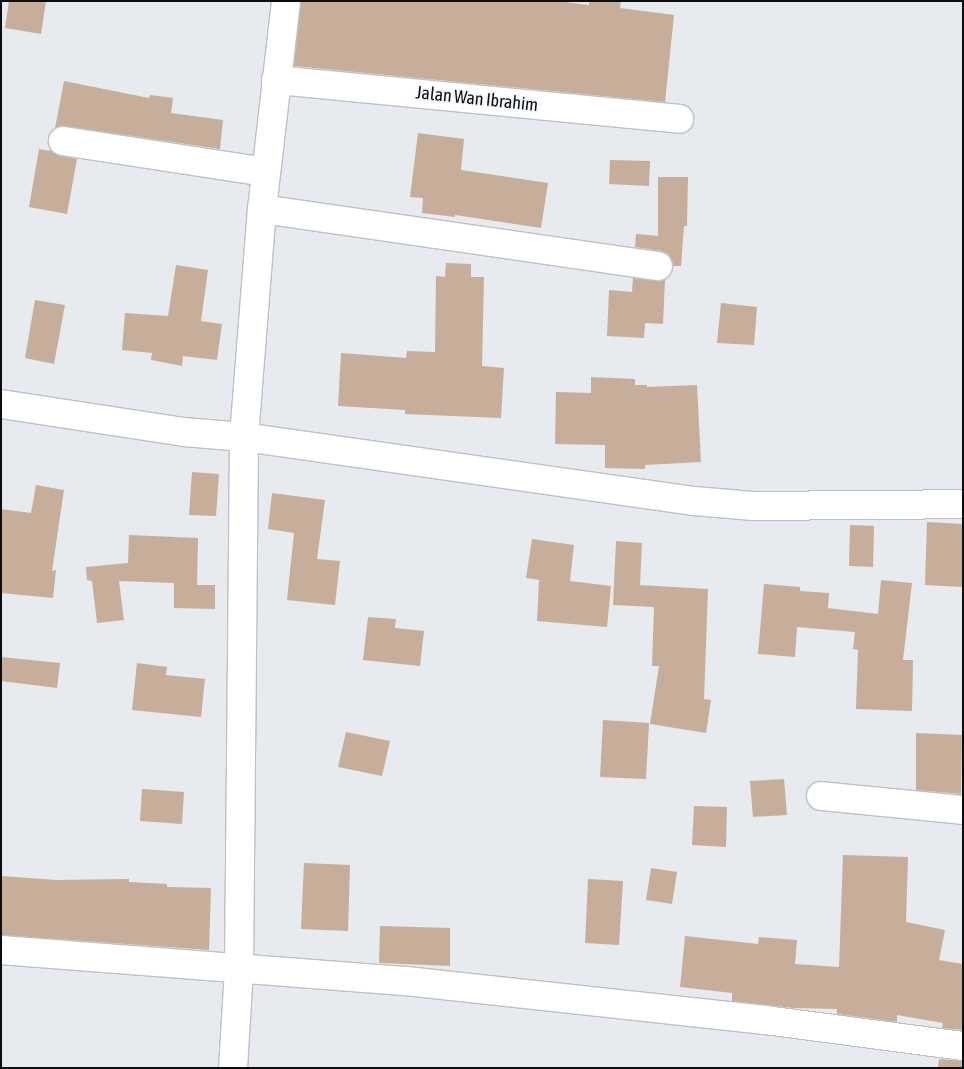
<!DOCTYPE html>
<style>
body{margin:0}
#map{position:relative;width:964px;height:1069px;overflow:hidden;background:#e7eaee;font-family:"Asap Condensed",sans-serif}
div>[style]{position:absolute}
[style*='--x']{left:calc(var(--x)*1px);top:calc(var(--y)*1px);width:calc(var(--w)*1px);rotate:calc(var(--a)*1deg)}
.building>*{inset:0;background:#c7ae9a}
.roads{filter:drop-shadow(1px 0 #bdc0c5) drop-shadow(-1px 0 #bdc0c5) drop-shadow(0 1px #bdc0c5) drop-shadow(0 -1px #bdc0c5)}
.minor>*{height:28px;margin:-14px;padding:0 14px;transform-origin:14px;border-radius:14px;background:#fff}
span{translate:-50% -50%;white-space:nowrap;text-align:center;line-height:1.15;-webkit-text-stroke:4px #f4f7fc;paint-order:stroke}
.street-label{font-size:18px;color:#0c0d0e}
.frame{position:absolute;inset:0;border:2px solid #0c0d0e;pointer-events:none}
</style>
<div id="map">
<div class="building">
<div style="clip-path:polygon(9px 1px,46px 1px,41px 34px,5px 28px)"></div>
<div style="clip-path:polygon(301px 1px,557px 1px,589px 5px,589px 1px,621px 1px,620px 8px,674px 15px,665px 102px,294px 66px)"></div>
<div style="clip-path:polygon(64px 81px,149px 98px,150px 95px,173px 98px,171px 113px,223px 120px,220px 149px,65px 126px,55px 128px)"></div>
<div style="clip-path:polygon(418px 133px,464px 139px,461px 170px,548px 183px,541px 228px,455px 215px,455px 217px,422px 213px,423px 198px,410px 197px)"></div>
<div style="clip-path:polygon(39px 149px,50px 151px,50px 149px,60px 156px,77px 159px,67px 214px,29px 207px)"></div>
<div style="clip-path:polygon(610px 160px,650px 161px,649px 186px,609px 184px)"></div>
<div style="clip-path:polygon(658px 177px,688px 177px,687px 226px,684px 226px,681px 266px,673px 266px,668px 254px,661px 251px,635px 247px,636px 234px,658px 236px)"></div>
<div style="clip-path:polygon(446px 263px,471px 264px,471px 277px,484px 277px,482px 366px,504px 368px,501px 418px,405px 414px,405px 410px,338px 406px,341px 353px,406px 358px,407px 351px,435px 352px,436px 276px,445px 277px)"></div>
<div style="clip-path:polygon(176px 265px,208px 270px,201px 321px,222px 324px,217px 360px,183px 356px,182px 366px,151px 360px,152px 353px,122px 350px,125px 313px,168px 316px)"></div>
<div style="clip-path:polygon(633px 278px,656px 281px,665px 280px,663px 324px,645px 323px,644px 338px,607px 336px,609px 290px,632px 292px)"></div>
<div style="clip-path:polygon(35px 300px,65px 305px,54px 364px,25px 358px)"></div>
<div style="clip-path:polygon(721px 303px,757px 307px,754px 345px,717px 343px)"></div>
<div style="clip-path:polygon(591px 377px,635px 379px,635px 385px,647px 385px,647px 387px,697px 385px,701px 462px,645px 465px,645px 469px,605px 468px,605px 445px,555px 444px,556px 392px,591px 393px)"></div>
<div style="clip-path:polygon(192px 472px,219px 474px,216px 516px,189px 515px)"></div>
<div style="clip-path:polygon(36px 485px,64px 490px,52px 571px,56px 570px,53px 598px,1px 593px,1px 509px,31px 513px)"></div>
<div style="clip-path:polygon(272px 493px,325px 500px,317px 559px,340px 561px,335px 605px,287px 600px,294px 533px,268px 529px)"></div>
<div style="clip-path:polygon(927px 522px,963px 524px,963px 587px,925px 585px)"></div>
<div style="clip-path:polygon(850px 525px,874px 526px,873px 567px,849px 566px)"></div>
<div style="clip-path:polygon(129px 535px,198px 538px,197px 585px,215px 585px,215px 609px,174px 608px,174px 583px,119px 581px,124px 620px,97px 623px,92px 581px,87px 580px,86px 567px,128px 563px)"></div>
<div style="clip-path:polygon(532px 539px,574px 545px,570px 581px,611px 586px,607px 627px,537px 621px,539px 580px,526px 578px)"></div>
<div style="clip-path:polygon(616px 541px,642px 543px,640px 585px,708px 589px,704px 699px,711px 700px,706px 733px,650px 724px,659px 666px,652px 666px,654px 607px,613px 605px)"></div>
<div style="clip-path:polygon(881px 580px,912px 583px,903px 660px,913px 660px,912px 711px,856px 709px,858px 650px,853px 649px,855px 632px,797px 627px,795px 657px,758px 654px,764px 584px,800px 587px,800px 591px,829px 593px,828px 608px,878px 614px)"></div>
<div style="clip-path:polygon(368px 617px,396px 619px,395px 628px,424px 631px,420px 666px,363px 660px)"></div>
<div style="clip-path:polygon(1px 657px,60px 663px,57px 688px,1px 681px)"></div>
<div style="clip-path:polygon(137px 663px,167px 667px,166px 675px,205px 679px,201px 717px,132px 710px)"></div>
<div style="clip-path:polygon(603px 720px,649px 723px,646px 779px,600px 777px)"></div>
<div style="clip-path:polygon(346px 732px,390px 741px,382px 776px,338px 767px)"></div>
<div style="clip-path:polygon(916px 733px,962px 735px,961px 794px,916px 790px)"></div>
<div style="clip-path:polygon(784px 779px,787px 815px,753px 817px,750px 781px)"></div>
<div style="clip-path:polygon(142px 789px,184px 792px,182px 824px,140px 821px)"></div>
<div style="clip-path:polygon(694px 806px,727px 807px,726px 847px,692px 845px)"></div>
<div style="clip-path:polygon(843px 855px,908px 857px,906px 922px,945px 930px,939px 960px,963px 964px,963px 1030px,942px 1028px,943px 1023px,897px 1015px,897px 1022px,837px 1014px,837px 1009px,793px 1008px,732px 1001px,732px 993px,680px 987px,685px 936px,758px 944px,759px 937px,797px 940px,795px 964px,839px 967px)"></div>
<div style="clip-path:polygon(304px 863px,350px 865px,348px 931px,301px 929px)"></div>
<div style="clip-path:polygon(651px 868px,677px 872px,672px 904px,646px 900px)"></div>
<div style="clip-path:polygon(1px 876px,56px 880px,129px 879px,129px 882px,167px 884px,167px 887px,211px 888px,209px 950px,1px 935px)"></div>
<div style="clip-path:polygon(588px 879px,623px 881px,619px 945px,585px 943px)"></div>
<div style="clip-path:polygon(380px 926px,450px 928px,450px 966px,379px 963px)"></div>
<div style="clip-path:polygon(939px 1059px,963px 1061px,963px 1068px,938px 1068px)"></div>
</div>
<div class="roads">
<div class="minor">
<div style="--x:276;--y:80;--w:405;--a:5.5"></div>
<div style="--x:63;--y:141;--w:205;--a:8.7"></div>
<div style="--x:262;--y:209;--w:400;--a:8.2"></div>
<div style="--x:1;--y:404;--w:185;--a:8.7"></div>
<div style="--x:184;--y:432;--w:60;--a:4.8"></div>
<div style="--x:244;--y:437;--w:455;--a:8.1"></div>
<div style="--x:694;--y:501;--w:59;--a:4.8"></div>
<div style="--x:753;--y:506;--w:210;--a:-0.5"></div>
<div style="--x:821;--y:796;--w:143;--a:5.6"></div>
<div style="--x:1;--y:950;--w:406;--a:4.4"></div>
<div style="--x:406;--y:981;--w:361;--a:6.2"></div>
<div style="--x:765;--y:1020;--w:200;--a:7.5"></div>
<div style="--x:233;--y:1068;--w:99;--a:-86.5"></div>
<div style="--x:239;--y:969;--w:532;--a:-89.46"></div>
<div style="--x:244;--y:437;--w:229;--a:-85.5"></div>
<div style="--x:262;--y:209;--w:209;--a:-83.4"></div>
</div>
</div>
<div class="street-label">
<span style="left:477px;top:99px;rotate:6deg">Jalan Wan Ibrahim</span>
</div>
<div class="frame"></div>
</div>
